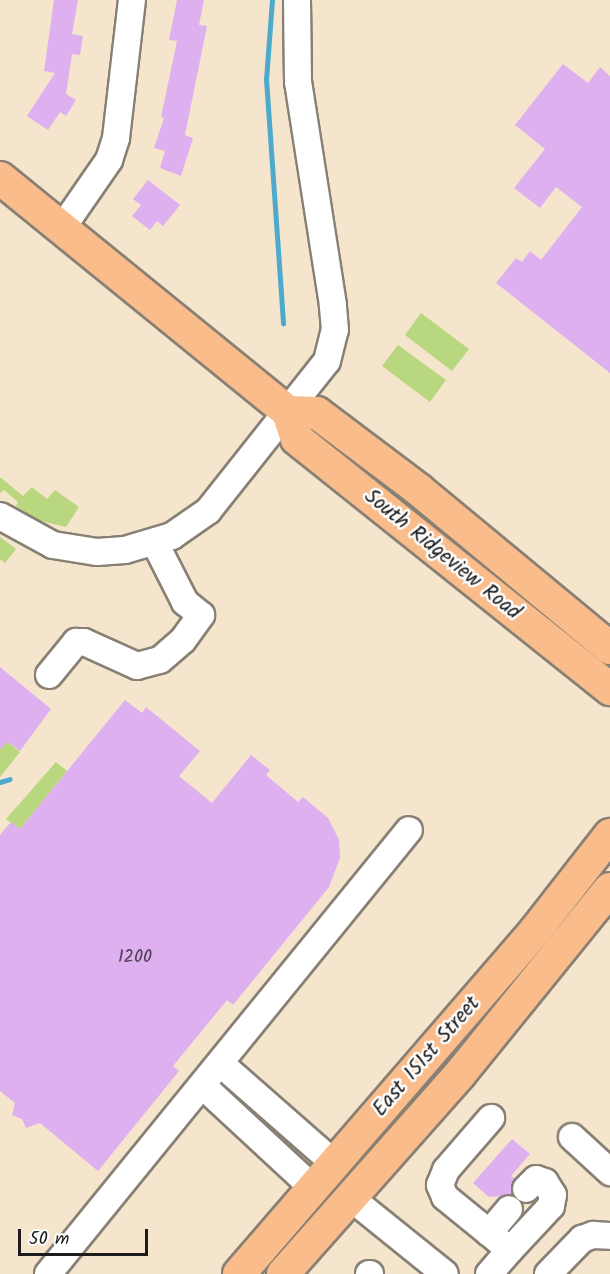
<!DOCTYPE html>
<style>
body{margin:0}
#map{position:relative;width:610px;height:1274px;overflow:hidden;background:#f5e5cc;font-family:Kalam,sans-serif}
div>[style]{position:absolute}
[style*='--x']{left:calc(var(--x)*1px);top:calc(var(--y)*1px);width:calc(var(--w)*1px);rotate:calc(var(--a)*1deg)}
.green>*{inset:0;background:#b9d77e}
.stream>*{height:5px;margin:-2.5px;padding:0 2.5px;transform-origin:2.5px;border-radius:2.5px;background:#4eaacc}
.building>*{inset:0;background:#deb0ef}
.roads{filter:drop-shadow(2px 0 #888074) drop-shadow(-2px 0 #888074) drop-shadow(0 2px #888074) drop-shadow(0 -2px #888074)}
.minor>*{height:26px;margin:-13px;padding:0 13px;transform-origin:13px;border-radius:13px;background:#fff}
.major>*{height:32px;margin:-16px;padding:0 16px;transform-origin:16px;border-radius:16px;background:#f9bc8a}
span{translate:-50% -50%;white-space:nowrap;text-align:center;line-height:1.15;-webkit-text-stroke:5px #fff;paint-order:stroke}
.number-label{font-size:18px;color:#4c4151}
.number-label span{-webkit-text-stroke-width:0}
.street-label{font-size:21px;color:#1c1c1c}
.scale{position:absolute;left:18px;top:1229px;width:130px;height:27px;box-sizing:border-box;border:3px solid #1c1c1c;border-top:0;padding-left:8px;font-size:18px;line-height:21px;white-space:nowrap;color:#1c1c1c;-webkit-text-stroke:4px #fff;paint-order:stroke}
</style>
<div id="map">
<div class="green">
<div style="clip-path:polygon(421px 313px,469px 349px,452px 371px,405px 335px)"></div>
<div style="clip-path:polygon(398px 345px,446px 380px,430px 402px,382px 366px)"></div>
<div style="clip-path:polygon(0 477px,23px 496px,32px 487px,47px 499px,55px 490px,79px 507px,66px 527px,37px 520px,16px 506px,18px 502px,4px 490px,0 493px)"></div>
<div style="clip-path:polygon(0 537px,16px 549px,5px 563px,0 559px)"></div>
<div style="clip-path:polygon(7px 741px,20px 752px,0 777px,0 749px)"></div>
<div style="clip-path:polygon(56px 762px,67px 771px,20px 829px,6px 819px)"></div>
</div>
<div class="stream">
<div style="--x:272;--y:0;--w:79;--a:94.3"></div>
<div style="--x:266;--y:79;--w:245;--a:86"></div>
<div style="--x:0;--y:782;--w:10;--a:-17"></div>
</div>
<div class="building">
<div style="clip-path:polygon(54px 0,78px 0,72px 34px,83px 36px,80px 55px,72px 54px,66px 94px,76px 100px,66px 116px,60px 112px,48px 130px,27px 116px,55px 73px,44px 71px)"></div>
<div style="clip-path:polygon(177px 0,204px 0,199px 25px,207px 26px,185px 135px,193px 138px,181px 176px,160px 168px,165px 151px,154px 148px,164px 118px,161px 117px,177px 41px,169px 40px)"></div>
<div style="clip-path:polygon(563px 64px,588px 83px,600px 67px,610px 76px,610px 373px,496px 283px,516px 258px,522px 262px,530px 251px,541px 260px,582px 207px,556px 187px,540px 208px,514px 188px,545px 149px,515px 125px)"></div>
<div style="clip-path:polygon(148px 180px,180px 205px,163px 226px,157px 221px,150px 230px,132px 216px,141px 205px,133px 199px)"></div>
<div style="clip-path:polygon(0 667px,51px 709px,20px 751px,8px 742px,0 749px)"></div>
<div style="clip-path:polygon(125px 700px,142px 713px,146px 707px,200px 751px,179px 776px,212px 803px,251px 755px,270px 770px,266px 775px,298px 802px,303px 797px,328px 818px,339px 840px,340px 858px,329px 887px,233px 1005px,227px 1000px,173px 1066px,179px 1071px,98px 1171px,40px 1123px,26px 1128px,22px 1119px,12px 1115px,15px 1103px,0 1091px,0 835px,11px 822px,20px 829px)"></div>
<div style="clip-path:polygon(512px 1139px,530px 1154px,511px 1176px,515px 1179px,512px 1195px,489px 1197px,473px 1183px)"></div>
</div>
<div class="roads">
<div class="minor">
<div style="--x:62;--y:228;--w:83;--a:-55.3"></div>
<div style="--x:109;--y:160;--w:23;--a:-72"></div>
<div style="--x:116;--y:138;--w:139;--a:-83.4"></div>
<div style="--x:0;--y:516;--w:60;--a:28.7"></div>
<div style="--x:53;--y:545;--w:45;--a:9"></div>
<div style="--x:97;--y:552;--w:28;--a:-4"></div>
<div style="--x:125;--y:550;--w:49;--a:-16.6"></div>
<div style="--x:172;--y:536;--w:44;--a:-34.8"></div>
<div style="--x:208;--y:511;--w:191;--a:-51.6"></div>
<div style="--x:327;--y:361;--w:32;--a:-76"></div>
<div style="--x:335;--y:330;--w:25;--a:-95"></div>
<div style="--x:333;--y:305;--w:226;--a:-98.9"></div>
<div style="--x:298;--y:82;--w:82;--a:-90.7"></div>
<div style="--x:49;--y:675;--w:43;--a:-50.7"></div>
<div style="--x:76;--y:642;--w:8;--a:0"></div>
<div style="--x:84;--y:642;--w:58;--a:24.4"></div>
<div style="--x:137;--y:666;--w:24;--a:-15"></div>
<div style="--x:160;--y:660;--w:30;--a:-41"></div>
<div style="--x:183;--y:640;--w:31;--a:-54"></div>
<div style="--x:201;--y:615;--w:21;--a:-141"></div>
<div style="--x:185;--y:602;--w:66;--a:-117"></div>
<div style="--x:221;--y:1064;--w:152;--a:41.3"></div>
<div style="--x:203;--y:1086;--w:150;--a:42.8"></div>
<div style="--x:572;--y:1137;--w:52;--a:42.6"></div>
<div style="--x:352;--y:1199;--w:119;--a:38.9"></div>
<div style="--x:489;--y:1233;--w:31;--a:-50"></div>
<div style="--x:510;--y:1250;--w:60;--a:-47"></div>
<div style="--x:551;--y:1206;--w:11;--a:-80"></div>
<div style="--x:553;--y:1195;--w:15;--a:-122"></div>
<div style="--x:545;--y:1182;--w:9;--a:-162"></div>
<div style="--x:536;--y:1179;--w:14;--a:135"></div>
<div style="--x:48;--y:1274;--w:572;--a:-50.89"></div>
<div style="--x:369;--y:1274;--w:1;--a:0"></div>
<div style="--x:489;--y:1274;--w:32;--a:-49"></div>
<div style="--x:510;--y:1250;--w:84;--a:-140.8"></div>
<div style="--x:445;--y:1197;--w:13;--a:-113"></div>
<div style="--x:440;--y:1185;--w:16;--a:-68"></div>
<div style="--x:446;--y:1170;--w:69;--a:-49.1"></div>
<div style="--x:548;--y:1274;--w:49;--a:-45.8"></div>
<div style="--x:582;--y:1239;--w:12;--a:-20"></div>
<div style="--x:593;--y:1235;--w:17;--a:3"></div>
</div>
<div class="major">
<div style="--x:0;--y:178;--w:371;--a:39.1"></div>
<div style="--x:288;--y:412;--w:28;--a:72"></div>
<div style="--x:297;--y:439;--w:401;--a:38.6"></div>
<div style="--x:288;--y:412;--w:29;--a:2"></div>
<div style="--x:317;--y:413;--w:128;--a:37"></div>
<div style="--x:419;--y:490;--w:248;--a:39.6"></div>
<div style="--x:239;--y:1274;--w:453;--a:-49.2"></div>
<div style="--x:535;--y:931;--w:122;--a:-52"></div>
<div style="--x:283;--y:1274;--w:267;--a:-48.5"></div>
<div style="--x:460;--y:1074;--w:238;--a:-51"></div>
</div>
</div>
<div class="number-label">
<span style="left:135px;top:958px">1200</span>
</div>
<div class="street-label">
<span style="left:442px;top:555px;rotate:39deg">South Ridgeview Road</span>
<span style="left:427px;top:1057px;rotate:-49deg">East 151st Street</span>
</div>
<div class="scale">50 m</div>
</div>
